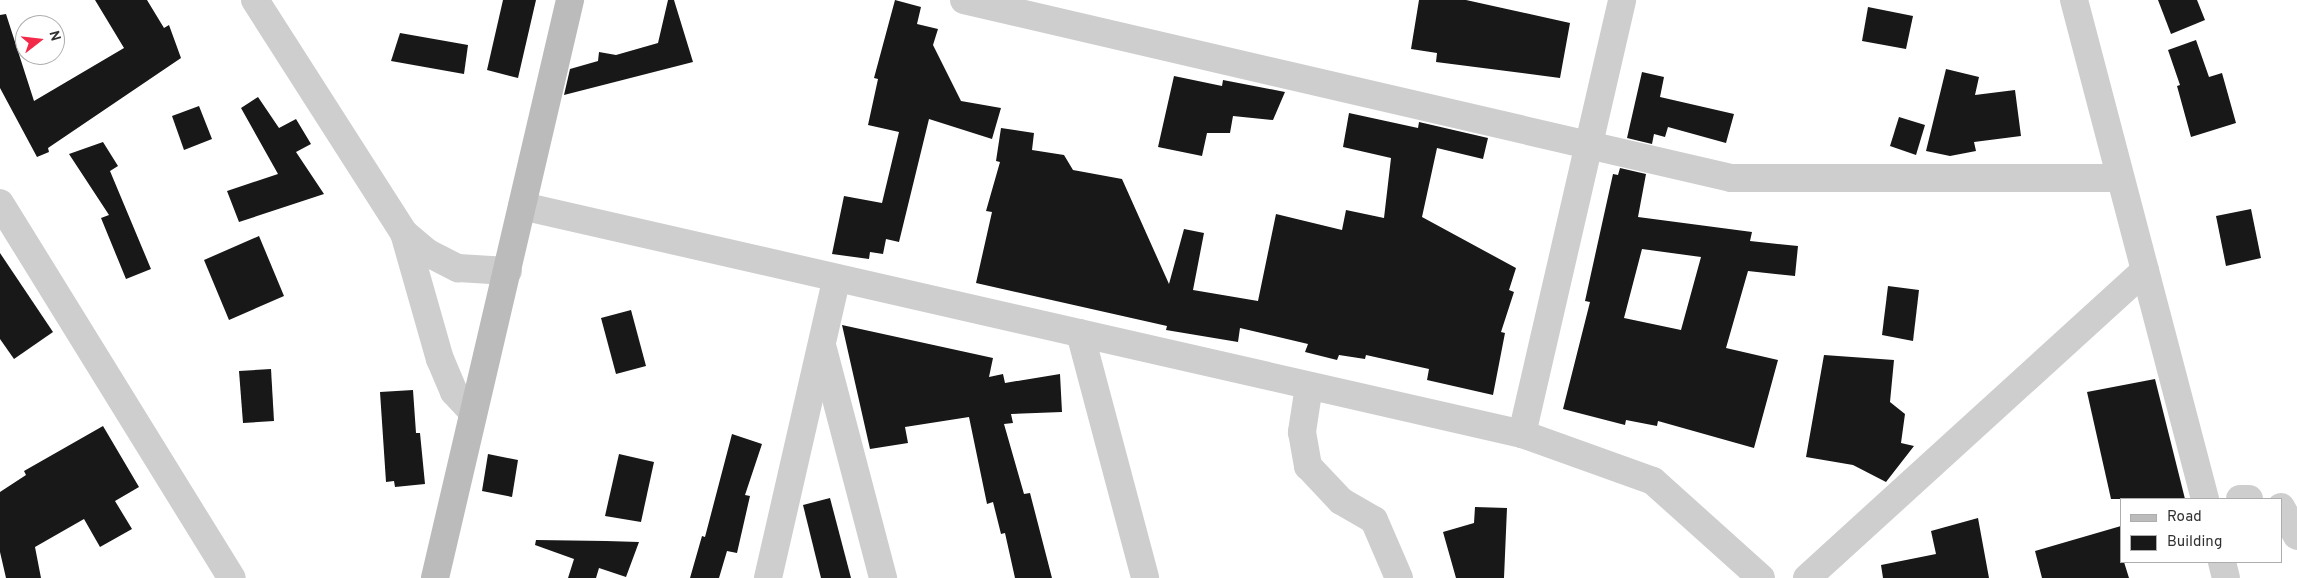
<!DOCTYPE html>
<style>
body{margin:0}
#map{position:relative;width:2297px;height:578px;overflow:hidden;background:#fff;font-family:Overpass,sans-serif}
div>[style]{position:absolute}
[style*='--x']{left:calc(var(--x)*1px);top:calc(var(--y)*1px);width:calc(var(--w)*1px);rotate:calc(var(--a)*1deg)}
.building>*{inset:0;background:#181818}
.street>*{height:28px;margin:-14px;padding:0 14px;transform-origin:14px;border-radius:14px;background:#cecece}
.secondary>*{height:28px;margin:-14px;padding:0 14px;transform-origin:14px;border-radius:14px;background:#bbb}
span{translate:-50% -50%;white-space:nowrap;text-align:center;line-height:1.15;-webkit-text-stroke:5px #fff;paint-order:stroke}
.legend{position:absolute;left:2120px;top:498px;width:162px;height:65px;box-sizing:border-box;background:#fff;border:1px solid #adadad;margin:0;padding:6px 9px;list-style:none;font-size:15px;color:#313131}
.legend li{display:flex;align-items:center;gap:10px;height:25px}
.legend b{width:25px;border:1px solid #adadad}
.north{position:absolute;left:15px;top:15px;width:50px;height:50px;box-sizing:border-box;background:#fff;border:1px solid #adadad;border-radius:50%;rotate:74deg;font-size:14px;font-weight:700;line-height:20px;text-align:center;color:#313131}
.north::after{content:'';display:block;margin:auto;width:18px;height:22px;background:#f22948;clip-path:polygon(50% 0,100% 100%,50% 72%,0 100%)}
</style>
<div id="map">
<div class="building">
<div style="clip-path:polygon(95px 0,147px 0,164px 28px,169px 25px,181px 58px,48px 148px,49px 152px,37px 157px,0 88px,0 15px,6px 14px,34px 101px,124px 48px)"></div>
<div style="clip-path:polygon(503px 0,536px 0,518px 78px,487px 70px)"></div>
<div style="clip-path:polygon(668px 0,674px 0,693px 62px,564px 95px,570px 69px,598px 61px,599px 52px,616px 55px,658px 43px)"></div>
<div style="clip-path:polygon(895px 0,921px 7px,917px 24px,938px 29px,933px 45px,961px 101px,1001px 108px,992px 139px,929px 119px,899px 242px,886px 239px,883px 254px,870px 252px,869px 259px,832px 254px,844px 196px,882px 203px,899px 132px,868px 125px,878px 79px,874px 78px)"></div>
<div style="clip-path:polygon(1419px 0,1466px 0,1570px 23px,1560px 78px,1436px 62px,1437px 53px,1411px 49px)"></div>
<div style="clip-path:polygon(2158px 0,2197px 0,2205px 20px,2171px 34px)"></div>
<div style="clip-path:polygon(1868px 7px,1913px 16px,1906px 49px,1862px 41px)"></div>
<div style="clip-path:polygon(400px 33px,468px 45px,464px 74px,391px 61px)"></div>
<div style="clip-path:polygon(2196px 40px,2209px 77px,2222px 73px,2236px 123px,2191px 137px,2177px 86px,2180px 85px,2168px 50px)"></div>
<div style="clip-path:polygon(1946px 69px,1979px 77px,1975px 95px,2015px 90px,2021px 136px,1974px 142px,1976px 151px,1950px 156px,1926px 151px)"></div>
<div style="clip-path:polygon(1642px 72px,1664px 77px,1660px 97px,1734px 114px,1726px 143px,1668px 127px,1665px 137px,1654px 134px,1652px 144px,1627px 138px)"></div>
<div style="clip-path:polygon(1174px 76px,1222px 86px,1223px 80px,1285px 92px,1273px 120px,1233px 116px,1230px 133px,1207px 133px,1202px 156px,1158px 147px)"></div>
<div style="clip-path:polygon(258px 97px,279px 128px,296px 119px,311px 144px,296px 152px,324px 194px,239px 222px,227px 191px,278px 174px,241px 108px)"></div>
<div style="clip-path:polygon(199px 106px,212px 139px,184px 150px,172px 116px)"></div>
<div style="clip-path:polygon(1349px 113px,1418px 128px,1419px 122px,1488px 138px,1483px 159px,1437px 148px,1422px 217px,1516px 268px,1509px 290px,1514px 292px,1501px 332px,1505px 333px,1493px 395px,1427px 380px,1429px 369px,1366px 355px,1365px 359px,1339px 355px,1337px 360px,1305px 352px,1308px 344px,1240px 328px,1238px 342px,1166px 330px,1167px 326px,976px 283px,992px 212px,986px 211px,1000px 162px,996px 161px,1001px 128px,1034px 133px,1032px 150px,1064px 155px,1073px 170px,1122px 179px,1169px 284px,1184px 229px,1204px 233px,1193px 290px,1258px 301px,1276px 214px,1342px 230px,1346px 210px,1384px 218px,1391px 158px,1343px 147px)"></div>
<div style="clip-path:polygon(1899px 117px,1925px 125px,1916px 155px,1890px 146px)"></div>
<div style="clip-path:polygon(103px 142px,118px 166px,110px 171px,151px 269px,126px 279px,101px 218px,109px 215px,69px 154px)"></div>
<div style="clip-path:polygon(evenodd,1620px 168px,1646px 174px,1638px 217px,1752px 232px,1750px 241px,1798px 246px,1795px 276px,1748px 271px,1726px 348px,1778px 360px,1754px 448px,1658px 421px,1657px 426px,1626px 420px,1625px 425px,1563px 409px,1590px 302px,1585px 301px,1613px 174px,1618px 175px,1620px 168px,1642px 249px,1701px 257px,1681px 330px,1624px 318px,1642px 249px)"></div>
<div style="clip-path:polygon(2251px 209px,2261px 258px,2226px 266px,2216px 216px)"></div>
<div style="clip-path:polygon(259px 236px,284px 296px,229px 320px,204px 260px)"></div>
<div style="clip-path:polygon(0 253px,53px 332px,14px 359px,0 339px)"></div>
<div style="clip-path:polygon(1888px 286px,1919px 290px,1913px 341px,1882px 335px)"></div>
<div style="clip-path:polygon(631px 310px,646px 366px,616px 374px,601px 318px)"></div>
<div style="clip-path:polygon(842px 325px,993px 358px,989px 377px,1003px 374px,1005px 383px,1060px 374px,1062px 412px,1011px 414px,1013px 423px,1004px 424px,1024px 494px,1030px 493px,1052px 578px,1015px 578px,1005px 533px,1001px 534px,993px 502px,987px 504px,969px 417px,905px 427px,908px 443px,870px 449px)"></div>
<div style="clip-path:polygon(1824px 355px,1894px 360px,1890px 402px,1905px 414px,1901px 443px,1914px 446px,1886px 482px,1853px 465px,1806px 457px)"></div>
<div style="clip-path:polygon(271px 369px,274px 421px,243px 423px,239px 371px)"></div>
<div style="clip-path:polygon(2155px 379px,2185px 499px,2111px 499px,2087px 392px)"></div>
<div style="clip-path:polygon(413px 390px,416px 433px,420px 433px,425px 484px,395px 487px,394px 481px,386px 482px,380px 392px)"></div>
<div style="clip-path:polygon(103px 426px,139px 487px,115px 501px,132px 529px,100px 547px,84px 519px,35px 547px,41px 578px,6px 578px,0 552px,0 492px,26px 475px,24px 471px)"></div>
<div style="clip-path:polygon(732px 434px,762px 444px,745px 495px,750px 496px,737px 553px,727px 551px,719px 578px,690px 578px,702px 536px,705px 537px)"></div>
<div style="clip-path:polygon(488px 454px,518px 460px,512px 497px,482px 491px)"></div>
<div style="clip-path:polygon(619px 454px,654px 462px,641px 522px,605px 516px)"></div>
<div style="clip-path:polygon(830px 498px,851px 578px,821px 578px,803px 505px)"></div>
<div style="clip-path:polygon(1475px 507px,1507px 508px,1504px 578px,1456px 578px,1443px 532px,1474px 523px)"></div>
<div style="clip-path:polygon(1978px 518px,1989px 578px,1883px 578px,1881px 565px,1936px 554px,1931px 531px)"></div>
<div style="clip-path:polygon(2121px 526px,2121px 562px,2124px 562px,2129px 578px,2042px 578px,2035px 551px)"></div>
<div style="clip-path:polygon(536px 540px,606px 541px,639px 542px,626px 577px,599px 568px,596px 578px,568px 578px,574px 559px,535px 545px)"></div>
</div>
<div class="street">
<div style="--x:255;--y:0;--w:277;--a:57.4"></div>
<div style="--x:404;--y:233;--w:131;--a:74.1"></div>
<div style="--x:440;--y:359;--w:36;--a:67"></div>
<div style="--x:454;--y:392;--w:26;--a:47"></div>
<div style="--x:964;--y:0;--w:787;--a:13.07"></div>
<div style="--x:1731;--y:178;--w:388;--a:0"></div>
<div style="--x:2074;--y:0;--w:516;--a:75.29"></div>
<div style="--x:0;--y:203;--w:441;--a:58.3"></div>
<div style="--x:522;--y:206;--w:1026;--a:12.84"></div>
<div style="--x:1522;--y:434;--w:139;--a:19.7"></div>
<div style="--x:1653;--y:481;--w:145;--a:41.9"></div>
<div style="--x:404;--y:233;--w:31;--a:40"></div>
<div style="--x:428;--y:253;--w:34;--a:27"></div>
<div style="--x:458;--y:268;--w:50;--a:3.4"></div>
<div style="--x:1080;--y:333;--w:253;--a:75.1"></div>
<div style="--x:823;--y:349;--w:237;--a:75.3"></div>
<div style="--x:1309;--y:386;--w:47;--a:98.7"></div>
<div style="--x:1302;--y:432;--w:35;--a:80"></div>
<div style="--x:1308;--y:466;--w:48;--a:46.7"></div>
<div style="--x:1341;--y:501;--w:38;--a:30"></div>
<div style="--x:1374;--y:520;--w:63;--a:66.7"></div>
<div style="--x:1522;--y:434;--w:445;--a:-77"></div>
<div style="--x:2240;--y:499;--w:9;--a:0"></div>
<div style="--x:2281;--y:507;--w:33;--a:61"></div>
<div style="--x:2222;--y:562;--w:16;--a:76"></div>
<div style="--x:768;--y:578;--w:306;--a:-77.1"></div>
<div style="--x:1807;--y:578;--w:457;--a:-42.3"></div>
</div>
<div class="secondary">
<div style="--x:435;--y:578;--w:594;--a:-76.85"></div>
</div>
<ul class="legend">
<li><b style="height:6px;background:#bbb"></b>Road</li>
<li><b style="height:14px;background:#181818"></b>Building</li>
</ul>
<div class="north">N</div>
</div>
